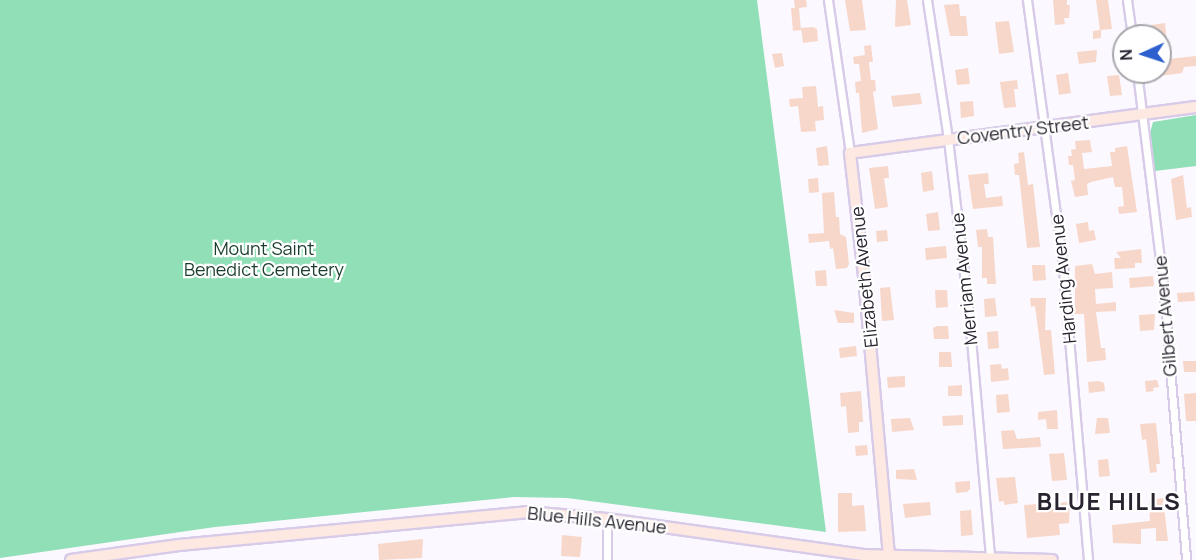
<!DOCTYPE html>
<style>
body{margin:0}
#map{position:relative;width:1196px;height:560px;overflow:hidden;background:#fbf8ff;font-family:Manrope,sans-serif}
div>[style]{position:absolute}
[style*='--x']{left:calc(var(--x)*1px);top:calc(var(--y)*1px);width:calc(var(--w)*1px);rotate:calc(var(--a)*1deg)}
.green>*{inset:0;background:#91dfb7}
.building>*{inset:0;background:#f7d7ca}
.roads{filter:drop-shadow(2px 0 #d7cbe9) drop-shadow(-2px 0 #d7cbe9) drop-shadow(0 2px #d7cbe9) drop-shadow(0 -2px #d7cbe9)}
.street>*{height:7px;margin:-3.5px;padding:0 3.5px;transform-origin:3.5px;border-radius:3.5px;background:#fff}
.secondary>*{height:10px;margin:-5px;padding:0 5px;transform-origin:5px;border-radius:5px;background:#fde8e2}
span{translate:-50% -50%;white-space:nowrap;text-align:center;line-height:1.15;-webkit-text-stroke:4.5px #fff;paint-order:stroke}
.street-label{font-size:18px;color:#292430}
.park-label{font-size:18px;color:#1a3e2d}
.district-label{font-size:24px;color:#292430;font-weight:700;letter-spacing:1.5px}
.north{position:absolute;left:1112px;top:24px;width:60px;height:60px;box-sizing:border-box;background:#fff;border:2px solid #a9a7ac;border-radius:50%;rotate:267deg;font-size:16px;font-weight:700;line-height:24px;text-align:center;color:#292430}
.north::after{content:'';display:block;margin:auto;width:21px;height:27px;background:#2d60ce;clip-path:polygon(50% 0,100% 100%,50% 72%,0 100%)}
</style>
<div id="map">
<div class="green">
<div style="clip-path:polygon(0 0,757px 0,826px 532px,567px 498px,514px 497px,215px 527px,0 558px)"></div>
<div style="clip-path:polygon(1196px 115px,1196px 166px,1155px 171px,1150px 133px,1153px 122px)"></div>
</div>
<div class="building">
<div style="clip-path:polygon(794px 0,806px 0,807px 7px,799px 8px,801px 30px,793px 31px,791px 8px,795px 8px)"></div>
<div style="clip-path:polygon(845px 0,862px 0,866px 30px,850px 31px)"></div>
<div style="clip-path:polygon(896px 0,907px 0,911px 25px,895px 27px)"></div>
<div style="clip-path:polygon(1053px 0,1067px 0,1067px 5px,1070px 5px,1069px 18px,1064px 18px,1065px 24px,1055px 25px)"></div>
<div style="clip-path:polygon(1096px 0,1108px 0,1112px 29px,1101px 30px,1101px 38px,1093px 39px,1093px 31px,1100px 30px)"></div>
<div style="clip-path:polygon(959px 4px,961px 23px,960px 16px,966px 16px,968px 36px,950px 36px,944px 5px)"></div>
<div style="clip-path:polygon(1009px 21px,1014px 52px,999px 54px,995px 22px)"></div>
<div style="clip-path:polygon(1165px 23px,1169px 59px,1196px 56px,1196px 66px,1184px 67px,1182px 73px,1160px 76px,1160px 36px,1152px 36px,1151px 25px)"></div>
<div style="clip-path:polygon(813px 27px,817px 29px,818px 41px,803px 43px,801px 28px)"></div>
<div style="clip-path:polygon(871px 45px,873px 62px,869px 62px,871px 80px,875px 80px,876px 91px,873px 92px,878px 129px,862px 133px,859px 93px,856px 93px,855px 82px,861px 81px,859px 64px,854px 64px,853px 57px,865px 55px,864px 46px)"></div>
<div style="clip-path:polygon(1097px 50px,1096px 62px,1079px 64px,1077px 52px)"></div>
<div style="clip-path:polygon(782px 53px,784px 66px,775px 68px,772px 54px)"></div>
<div style="clip-path:polygon(968px 68px,970px 84px,957px 85px,955px 70px)"></div>
<div style="clip-path:polygon(1068px 73px,1071px 93px,1059px 95px,1056px 75px)"></div>
<div style="clip-path:polygon(1119px 75px,1122px 95px,1110px 96px,1107px 76px)"></div>
<div style="clip-path:polygon(1017px 80px,1018px 89px,1014px 89px,1016px 107px,1004px 108px,1000px 82px)"></div>
<div style="clip-path:polygon(816px 86px,818px 107px,823px 106px,824px 120px,815px 121px,816px 131px,801px 132px,798px 106px,790px 107px,789px 99px,803px 98px,802px 87px)"></div>
<div style="clip-path:polygon(920px 93px,922px 104px,893px 107px,891px 96px)"></div>
<div style="clip-path:polygon(973px 101px,974px 116px,961px 118px,960px 102px)"></div>
<div style="clip-path:polygon(1090px 140px,1092px 152px,1082px 153px,1084px 169px,1112px 166px,1110px 152px,1115px 152px,1115px 148px,1127px 146px,1137px 212px,1119px 214px,1118px 207px,1124px 206px,1122px 187px,1115px 187px,1113px 177px,1091px 182px,1087px 184px,1088px 195px,1075px 197px,1071px 181px,1075px 180px,1073px 165px,1069px 165px,1068px 156px,1072px 156px,1071px 150px,1076px 149px,1075px 141px)"></div>
<div style="clip-path:polygon(827px 146px,829px 165px,818px 166px,816px 148px)"></div>
<div style="clip-path:polygon(1024px 152px,1028px 185px,1033px 184px,1040px 247px,1027px 248px,1019px 175px,1015px 175px,1014px 164px,1019px 163px,1018px 153px)"></div>
<div style="clip-path:polygon(888px 166px,889px 178px,884px 178px,888px 207px,875px 209px,869px 168px)"></div>
<div style="clip-path:polygon(932px 171px,934px 190px,923px 192px,921px 173px)"></div>
<div style="clip-path:polygon(988px 173px,989px 184px,984px 184px,986px 198px,1002px 196px,1003px 206px,973px 209px,968px 175px)"></div>
<div style="clip-path:polygon(1183px 175px,1187px 208px,1191px 207px,1192px 217px,1176px 220px,1171px 179px)"></div>
<div style="clip-path:polygon(818px 178px,819px 192px,809px 193px,808px 179px)"></div>
<div style="clip-path:polygon(834px 192px,836px 217px,839px 217px,840px 234px,846px 237px,849px 264px,847px 268px,836px 269px,833px 248px,830px 249px,829px 241px,809px 243px,808px 234px,824px 233px,822px 193px)"></div>
<div style="clip-path:polygon(938px 212px,940px 230px,928px 231px,926px 214px)"></div>
<div style="clip-path:polygon(1088px 222px,1089px 231px,1094px 230px,1096px 240px,1079px 243px,1076px 224px)"></div>
<div style="clip-path:polygon(987px 229px,988px 237px,993px 237px,996px 284px,987px 284px,987px 278px,982px 278px,982px 247px,978px 247px,976px 230px)"></div>
<div style="clip-path:polygon(887px 230px,888px 241px,877px 242px,876px 231px)"></div>
<div style="clip-path:polygon(946px 246px,947px 258px,926px 260px,925px 248px)"></div>
<div style="clip-path:polygon(1141px 249px,1142px 263px,1135px 263px,1135px 268px,1115px 269px,1114px 258px,1121px 258px,1116px 252px)"></div>
<div style="clip-path:polygon(1092px 264px,1095px 274px,1112px 272px,1113px 288px,1095px 289px,1096px 304px,1116px 302px,1116px 311px,1096px 312px,1101px 348px,1105px 348px,1106px 360px,1087px 362px,1084px 314px,1075px 314px,1075px 266px)"></div>
<div style="clip-path:polygon(1032px 265px,1045px 265px,1046px 280px,1033px 281px)"></div>
<div style="clip-path:polygon(826px 270px,827px 286px,816px 286px,815px 271px)"></div>
<div style="clip-path:polygon(1153px 276px,1154px 286px,1130px 288px,1129px 278px)"></div>
<div style="clip-path:polygon(890px 287px,894px 320px,882px 321px,880px 288px)"></div>
<div style="clip-path:polygon(935px 290px,947px 290px,948px 307px,936px 308px)"></div>
<div style="clip-path:polygon(1194px 292px,1195px 301px,1178px 302px,1177px 293px)"></div>
<div style="clip-path:polygon(995px 298px,997px 316px,985px 317px,984px 299px)"></div>
<div style="clip-path:polygon(1030px 298px,1046px 298px,1045px 330px,1051px 330px,1055px 374px,1044px 375px,1035px 306px,1031px 307px)"></div>
<div style="clip-path:polygon(834px 310px,854px 313px,854px 323px,838px 323px)"></div>
<div style="clip-path:polygon(1155px 314px,1154px 330px,1140px 331px,1139px 315px)"></div>
<div style="clip-path:polygon(937px 326px,948px 326px,949px 339px,934px 339px,933px 328px)"></div>
<div style="clip-path:polygon(998px 331px,999px 348px,988px 349px,987px 332px)"></div>
<div style="clip-path:polygon(856px 346px,857px 356px,840px 358px,839px 348px)"></div>
<div style="clip-path:polygon(939px 352px,951px 352px,952px 367px,939px 367px)"></div>
<div style="clip-path:polygon(1183px 361px,1196px 361px,1196px 372px,1184px 372px)"></div>
<div style="clip-path:polygon(1001px 364px,1002px 369px,1008px 368px,1009px 380px,991px 382px,990px 365px)"></div>
<div style="clip-path:polygon(905px 376px,905px 387px,888px 388px,887px 377px)"></div>
<div style="clip-path:polygon(1157px 380px,1159px 387px,1153px 388px,1154px 391px,1146px 392px,1145px 381px)"></div>
<div style="clip-path:polygon(1099px 381px,1104px 383px,1105px 391px,1089px 393px,1088px 382px)"></div>
<div style="clip-path:polygon(962px 385px,962px 396px,948px 396px,948px 386px)"></div>
<div style="clip-path:polygon(861px 391px,863px 422px,859px 422px,859px 432px,848px 433px,846px 406px,841px 407px,840px 393px)"></div>
<div style="clip-path:polygon(1196px 393px,1196px 421px,1186px 421px,1184px 394px)"></div>
<div style="clip-path:polygon(1008px 394px,1010px 412px,997px 413px,996px 395px)"></div>
<div style="clip-path:polygon(1057px 410px,1058px 429px,1047px 429px,1046px 419px,1038px 420px,1038px 412px)"></div>
<div style="clip-path:polygon(963px 415px,963px 425px,943px 426px,942px 416px)"></div>
<div style="clip-path:polygon(910px 418px,914px 430px,892px 432px,891px 419px)"></div>
<div style="clip-path:polygon(1097px 418px,1108px 418px,1110px 433px,1095px 434px)"></div>
<div style="clip-path:polygon(1156px 423px,1160px 464px,1156px 464px,1157px 472px,1150px 473px,1146px 439px,1142px 440px,1140px 424px)"></div>
<div style="clip-path:polygon(1014px 430px,1017px 439px,1040px 437px,1041px 447px,1003px 449px,1001px 431px)"></div>
<div style="clip-path:polygon(867px 445px,868px 455px,856px 456px,855px 446px)"></div>
<div style="clip-path:polygon(1064px 453px,1067px 480px,1052px 481px,1049px 454px)"></div>
<div style="clip-path:polygon(1108px 459px,1110px 476px,1099px 477px,1098px 460px)"></div>
<div style="clip-path:polygon(914px 469px,917px 480px,896px 479px,896px 470px)"></div>
<div style="clip-path:polygon(1015px 477px,1018px 503px,1004px 505px,1004px 501px,999px 502px,996px 478px)"></div>
<div style="clip-path:polygon(970px 481px,970px 489px,967px 492px,956px 493px,955px 482px)"></div>
<div style="clip-path:polygon(838px 493px,852px 493px,852px 506px,864px 505px,866px 531px,838px 532px)"></div>
<div style="clip-path:polygon(1163px 498px,1168px 541px,1156px 541px,1156px 528px,1141px 529px,1141px 544px,1113px 543px,1112px 525px,1150px 521px,1149px 500px)"></div>
<div style="clip-path:polygon(930px 502px,931px 515px,905px 518px,903px 504px)"></div>
<div style="clip-path:polygon(1070px 502px,1069px 523px,1059px 524px,1060px 535px,1027px 538px,1024px 505px)"></div>
<div style="clip-path:polygon(971px 510px,973px 535px,961px 536px,960px 511px)"></div>
<div style="clip-path:polygon(562px 535px,582px 537px,580px 557px,561px 556px)"></div>
<div style="clip-path:polygon(423px 539px,422px 558px,379px 560px,378px 544px)"></div>
</div>
<div class="roads">
<div class="street">
<div style="--x:828;--y:0;--w:155;--a:81.8"></div>
<div style="--x:927;--y:0;--w:141;--a:81.4"></div>
<div style="--x:948;--y:139;--w:178;--a:83.2"></div>
<div style="--x:969;--y:316;--w:243;--a:85"></div>
<div style="--x:1027;--y:0;--w:270;--a:82.3"></div>
<div style="--x:1063;--y:268;--w:293;--a:85.1"></div>
<div style="--x:1127;--y:0;--w:36;--a:82"></div>
<div style="--x:1137;--y:72;--w:214;--a:83"></div>
<div style="--x:1163;--y:284;--w:277;--a:85.2"></div>
<div style="--x:607;--y:519;--w:41;--a:90"></div>
</div>
<div class="secondary">
<div style="--x:889;--y:556;--w:281;--a:-95.1"></div>
<div style="--x:864;--y:276;--w:124;--a:-96.5"></div>
<div style="--x:850;--y:153;--w:349;--a:-7.6"></div>
<div style="--x:71;--y:560;--w:109;--a:-7.9"></div>
<div style="--x:179;--y:545;--w:349;--a:-5.4"></div>
<div style="--x:526;--y:512;--w:81;--a:4.9"></div>
<div style="--x:607;--y:519;--w:259;--a:8"></div>
<div style="--x:863;--y:555;--w:189;--a:1.5"></div>
</div>
</div>
<div class="street-label">
<span style="left:1023px;top:130px;rotate:-7deg">Coventry Street</span>
<span style="left:864px;top:277px;rotate:-96deg">Elizabeth Avenue</span>
<span style="left:964px;top:279px;rotate:-96deg">Merriam Avenue</span>
<span style="left:1063px;top:279px;rotate:-96deg">Harding Avenue</span>
<span style="left:1165px;top:316px;rotate:-95deg">Gilbert Avenue</span>
<span style="left:597px;top:520px;rotate:6deg">Blue Hills Avenue</span>
</div>
<div class="park-label">
<span style="left:264px;top:259px">Mount Saint<br>Benedict Cemetery</span>
</div>
<div class="district-label">
<span style="left:1109px;top:501px">BLUE HILLS</span>
</div>
<div class="north">N</div>
</div>
